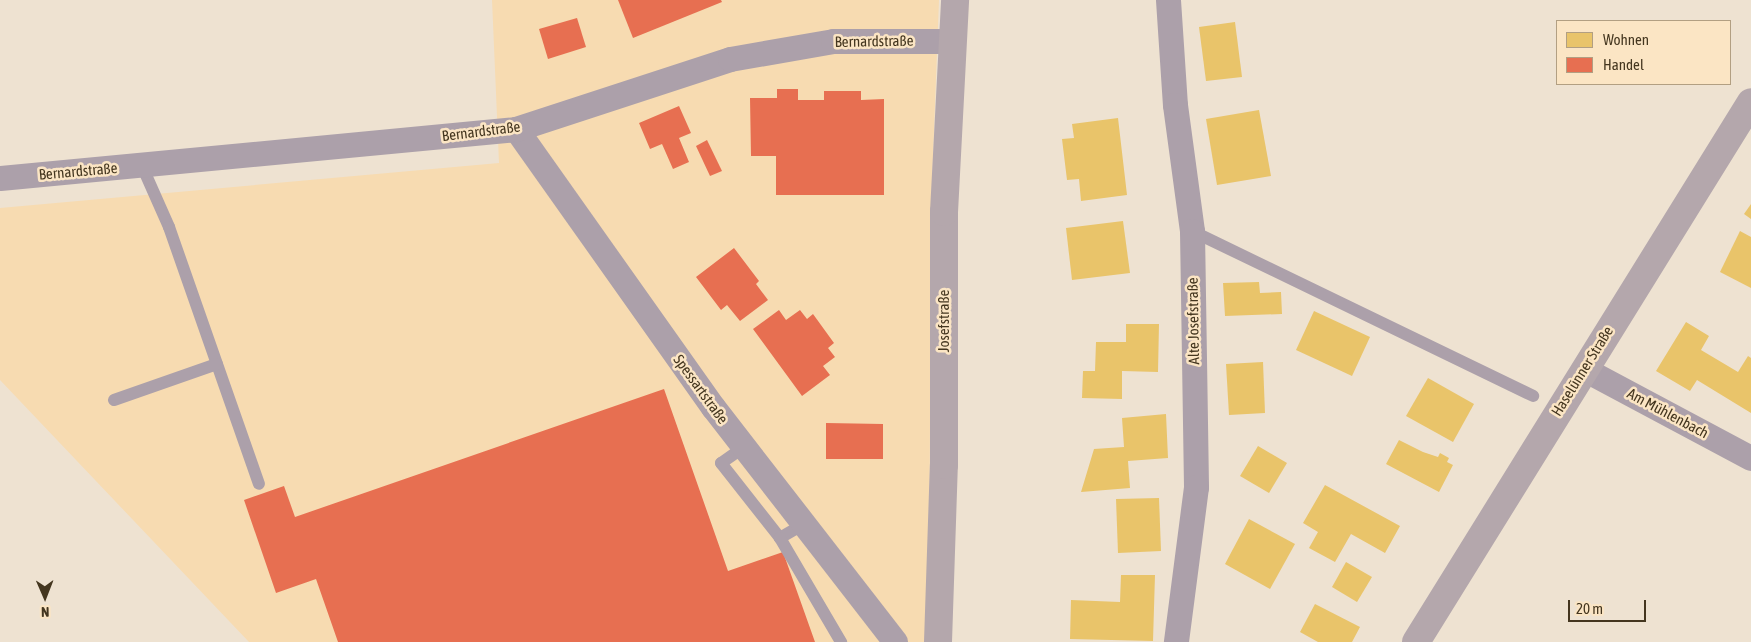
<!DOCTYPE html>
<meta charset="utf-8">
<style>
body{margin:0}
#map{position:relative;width:1751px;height:642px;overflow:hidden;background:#eee2d1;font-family:"Asap Condensed",sans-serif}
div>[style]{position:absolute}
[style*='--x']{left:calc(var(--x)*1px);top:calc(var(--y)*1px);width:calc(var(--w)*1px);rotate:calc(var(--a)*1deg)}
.built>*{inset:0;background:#f7dbb1}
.homes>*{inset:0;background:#e9c46a}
.shops>*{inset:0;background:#e76f51}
.lane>*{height:12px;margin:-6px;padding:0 6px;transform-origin:6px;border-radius:6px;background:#aca0aa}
.street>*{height:25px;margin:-12.5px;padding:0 12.5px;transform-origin:12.5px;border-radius:12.5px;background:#aca0aa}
.secondary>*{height:28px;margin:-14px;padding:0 14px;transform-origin:14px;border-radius:14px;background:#b4a7ac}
span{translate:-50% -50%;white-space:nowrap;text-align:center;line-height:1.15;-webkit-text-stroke:5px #fbe5c4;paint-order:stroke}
.street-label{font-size:15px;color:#44361f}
.legend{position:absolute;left:1556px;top:20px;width:175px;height:65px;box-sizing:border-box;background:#fbe5c4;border:1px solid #b29f82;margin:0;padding:6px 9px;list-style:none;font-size:15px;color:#44361f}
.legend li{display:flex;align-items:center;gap:10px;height:25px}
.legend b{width:25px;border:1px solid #b29f82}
.north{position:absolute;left:20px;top:572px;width:50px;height:50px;-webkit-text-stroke:4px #fbe5c4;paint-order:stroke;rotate:179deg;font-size:14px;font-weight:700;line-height:20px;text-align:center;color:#44361f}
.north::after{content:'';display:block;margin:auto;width:18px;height:22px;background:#44361f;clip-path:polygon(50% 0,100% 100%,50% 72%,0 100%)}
.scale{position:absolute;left:1568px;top:600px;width:78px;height:22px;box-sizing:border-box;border:2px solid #44361f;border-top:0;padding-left:6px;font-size:15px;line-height:18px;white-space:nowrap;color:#44361f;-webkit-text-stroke:4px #fbe5c4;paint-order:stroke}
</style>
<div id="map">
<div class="built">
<div style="clip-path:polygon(492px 0,939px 0,931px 209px,929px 642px,249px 642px,0 380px,0 208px,499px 163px)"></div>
</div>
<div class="homes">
<div style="clip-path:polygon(1235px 22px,1242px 77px,1206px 81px,1199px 27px)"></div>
<div style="clip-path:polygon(1259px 110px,1271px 176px,1217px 185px,1206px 119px)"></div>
<div style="clip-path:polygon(1118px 118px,1127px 195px,1081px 201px,1079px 179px,1067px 180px,1062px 139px,1074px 138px,1072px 124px)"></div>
<div style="clip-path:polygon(1751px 204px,1751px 219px,1744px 214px)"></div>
<div style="clip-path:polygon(1123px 221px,1130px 273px,1072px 280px,1066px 228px)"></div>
<div style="clip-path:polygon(1740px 231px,1751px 237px,1751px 288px,1720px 272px)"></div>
<div style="clip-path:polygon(1259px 282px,1260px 293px,1281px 292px,1282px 314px,1225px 316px,1223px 283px)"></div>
<div style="clip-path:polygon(1314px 311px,1370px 337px,1352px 376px,1296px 350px)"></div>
<div style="clip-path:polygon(1686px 322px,1709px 336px,1701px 350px,1738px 372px,1748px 356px,1751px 358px,1751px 413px,1697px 380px,1690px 391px,1656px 371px)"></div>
<div style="clip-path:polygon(1126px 324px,1159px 324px,1158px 372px,1122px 371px,1122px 399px,1082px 398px,1083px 371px,1095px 371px,1096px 342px,1126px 342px)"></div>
<div style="clip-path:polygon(1263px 362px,1265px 413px,1229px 415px,1226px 364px)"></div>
<div style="clip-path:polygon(1428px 378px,1474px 404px,1453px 442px,1406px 416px)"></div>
<div style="clip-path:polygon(1166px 414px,1168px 458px,1128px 461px,1130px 488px,1081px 492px,1094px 449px,1124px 447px,1122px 418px)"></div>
<div style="clip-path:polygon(1399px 440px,1423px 452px,1438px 457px,1440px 453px,1449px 458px,1447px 462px,1453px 465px,1439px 492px,1386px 464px)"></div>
<div style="clip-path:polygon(1258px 446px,1287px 463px,1269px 493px,1240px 476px)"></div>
<div style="clip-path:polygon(1325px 485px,1400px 526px,1385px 553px,1351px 534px,1335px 562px,1309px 548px,1318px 532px,1303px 523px)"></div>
<div style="clip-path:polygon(1159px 498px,1161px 551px,1118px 553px,1116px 499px)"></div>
<div style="clip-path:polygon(1249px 519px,1295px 544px,1270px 589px,1225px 564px)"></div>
<div style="clip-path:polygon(1346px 562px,1372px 577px,1357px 602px,1332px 587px)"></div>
<div style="clip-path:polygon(1121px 575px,1155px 575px,1153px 641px,1070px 639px,1071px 600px,1120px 602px)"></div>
<div style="clip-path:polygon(1315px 604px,1360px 627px,1352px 642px,1318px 642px,1300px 632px)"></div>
</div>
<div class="shops">
<div style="clip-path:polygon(618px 0,721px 0,722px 2px,633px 38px)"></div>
<div style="clip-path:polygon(577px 18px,586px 47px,548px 59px,539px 29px)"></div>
<div style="clip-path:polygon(777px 89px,798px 89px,798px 100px,824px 100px,824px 91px,861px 91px,861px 100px,884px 99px,884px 195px,776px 195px,776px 156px,751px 156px,750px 98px,777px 98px)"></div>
<div style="clip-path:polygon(679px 106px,691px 133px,679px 138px,689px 162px,673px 169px,662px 144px,650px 149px,639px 123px)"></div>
<div style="clip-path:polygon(707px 140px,722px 171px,710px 176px,696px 146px)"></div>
<div style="clip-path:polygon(734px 248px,759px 281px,756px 284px,768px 300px,740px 321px,727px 305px,721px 310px,696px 277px)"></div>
<div style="clip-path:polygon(779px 310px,786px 320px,800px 310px,807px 319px,813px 314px,834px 343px,828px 348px,835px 357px,823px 366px,830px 375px,802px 396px,753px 329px)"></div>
<div style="clip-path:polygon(664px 389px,728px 571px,783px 552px,815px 642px,338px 642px,316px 579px,276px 593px,244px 500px,284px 486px,295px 517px)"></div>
<div style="clip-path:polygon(826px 423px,883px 424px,883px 459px,826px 459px)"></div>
</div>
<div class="lane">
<div style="--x:142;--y:166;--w:67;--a:66.1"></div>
<div style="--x:169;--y:227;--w:272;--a:70.7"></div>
<div style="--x:1192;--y:231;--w:379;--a:25.8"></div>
<div style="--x:114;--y:400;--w:109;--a:-19.3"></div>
<div style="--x:744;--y:447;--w:28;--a:145"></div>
<div style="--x:721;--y:463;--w:95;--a:51.8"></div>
<div style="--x:804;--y:524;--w:28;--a:150"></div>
<div style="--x:780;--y:538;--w:121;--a:59.6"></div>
</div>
<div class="street">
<div style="--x:1168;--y:0;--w:105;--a:86.2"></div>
<div style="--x:1175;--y:105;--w:127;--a:82.3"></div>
<div style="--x:1192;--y:231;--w:256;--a:89.1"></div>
<div style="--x:1196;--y:487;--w:156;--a:97.4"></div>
<div style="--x:516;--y:129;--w:341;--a:54.7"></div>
<div style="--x:713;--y:407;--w:297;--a:52.2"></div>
<div style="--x:0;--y:178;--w:518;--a:-5.42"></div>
<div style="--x:516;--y:129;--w:225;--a:-18.1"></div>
<div style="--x:730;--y:59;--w:105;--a:-9.9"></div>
<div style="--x:833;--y:41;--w:119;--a:0"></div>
<div style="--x:1584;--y:369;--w:189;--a:28.1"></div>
</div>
<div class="secondary">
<div style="--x:938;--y:642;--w:177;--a:-88.1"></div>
<div style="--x:944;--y:465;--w:253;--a:-90"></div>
<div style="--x:944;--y:212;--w:212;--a:-87"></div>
<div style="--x:1416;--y:642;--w:635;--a:-58.19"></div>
</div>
<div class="street-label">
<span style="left:874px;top:41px;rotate:-1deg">Bernardstraße</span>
<span style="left:481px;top:131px;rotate:-7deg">Bernardstraße</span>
<span style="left:78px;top:171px;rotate:-5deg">Bernardstraße</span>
<span style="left:944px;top:321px;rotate:-90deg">Josefstraße</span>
<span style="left:1193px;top:321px;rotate:-91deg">Alte Josefstraße</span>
<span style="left:1582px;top:371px;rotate:-58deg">Haselünner Straße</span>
<span style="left:701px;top:389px;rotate:54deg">Spessartstraße</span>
<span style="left:1668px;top:413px;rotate:28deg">Am Mühlenbach</span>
</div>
<ul class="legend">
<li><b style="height:14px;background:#e9c46a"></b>Wohnen</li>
<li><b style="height:14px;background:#e76f51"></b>Handel</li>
</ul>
<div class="north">N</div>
<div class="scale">20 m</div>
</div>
